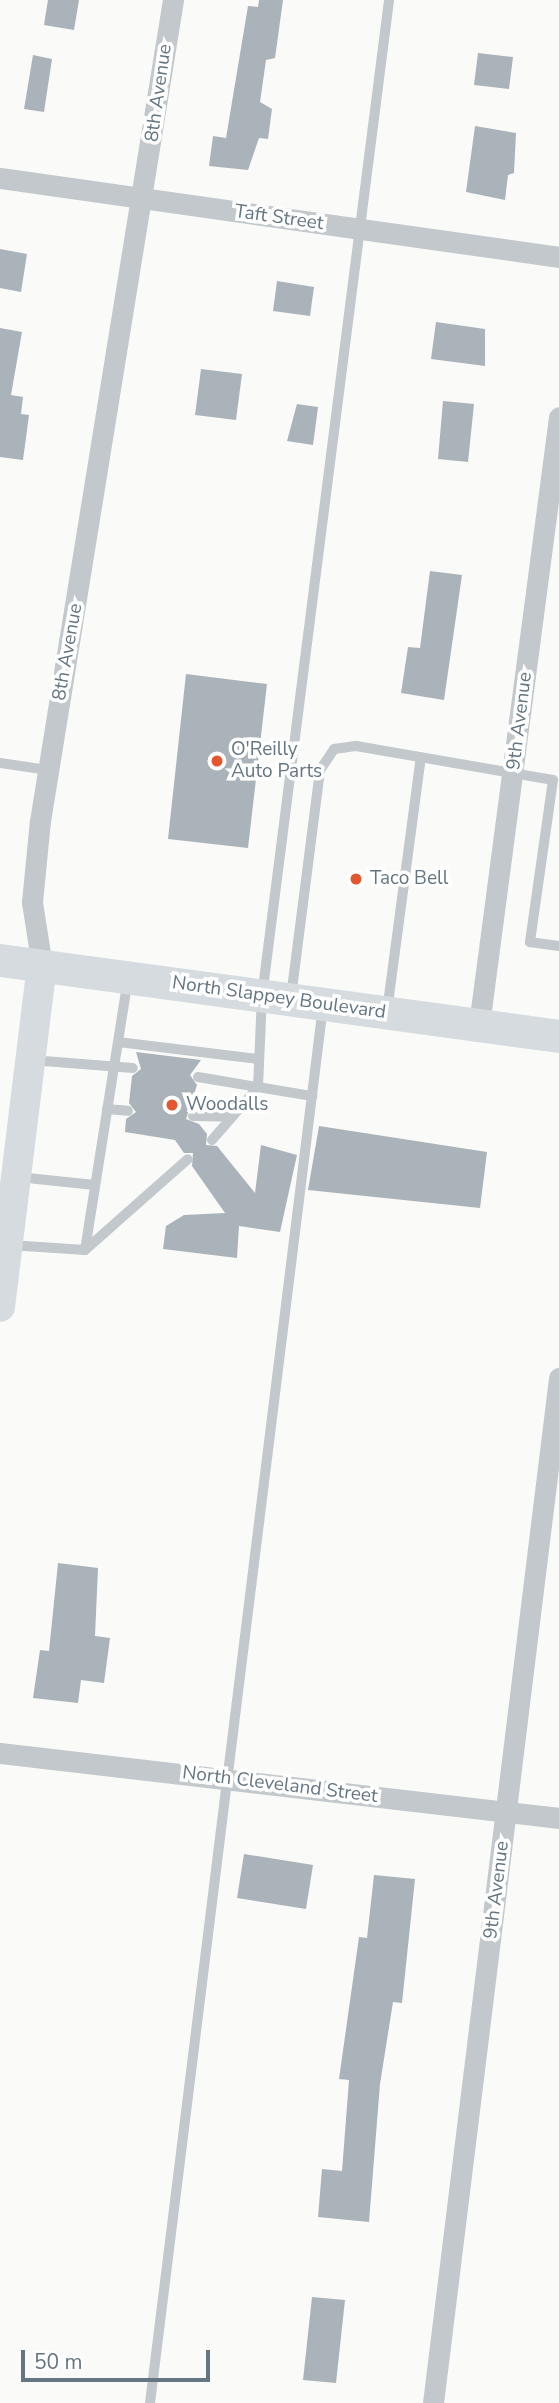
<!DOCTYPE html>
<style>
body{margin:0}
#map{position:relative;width:559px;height:2403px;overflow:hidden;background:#fafaf8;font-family:"Nunito Sans",sans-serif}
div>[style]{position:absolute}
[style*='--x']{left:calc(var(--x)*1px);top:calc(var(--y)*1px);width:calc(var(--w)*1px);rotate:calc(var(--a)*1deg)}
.building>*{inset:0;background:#aab3b9}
.lane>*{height:10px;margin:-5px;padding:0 5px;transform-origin:5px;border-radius:5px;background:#c3c8cc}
.street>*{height:21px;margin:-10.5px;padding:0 10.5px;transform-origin:10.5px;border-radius:10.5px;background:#c3c8cc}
.secondary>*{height:30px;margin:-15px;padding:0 15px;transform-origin:15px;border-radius:15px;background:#d6dbdf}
.primary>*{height:33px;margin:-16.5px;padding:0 16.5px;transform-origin:16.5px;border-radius:16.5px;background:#d6dbdf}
.dots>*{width:19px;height:19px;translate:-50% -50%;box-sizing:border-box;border:4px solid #fff;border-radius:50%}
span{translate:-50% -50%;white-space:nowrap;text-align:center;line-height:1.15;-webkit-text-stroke:7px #fff;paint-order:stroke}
.street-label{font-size:19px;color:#657683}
.poi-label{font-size:19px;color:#657683}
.left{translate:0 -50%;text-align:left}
.scale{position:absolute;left:21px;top:2350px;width:189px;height:32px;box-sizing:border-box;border:4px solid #657683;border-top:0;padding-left:9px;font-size:21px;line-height:24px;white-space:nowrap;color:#657683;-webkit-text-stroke:5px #fff;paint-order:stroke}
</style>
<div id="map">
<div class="building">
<div style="clip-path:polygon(48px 0,79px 0,74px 30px,44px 25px)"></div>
<div style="clip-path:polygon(259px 0,283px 0,275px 58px,266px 60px,260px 102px,272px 109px,268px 139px,259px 138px,248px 170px,209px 166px,213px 136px,226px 138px,248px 6px,258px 7px)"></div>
<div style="clip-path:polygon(478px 53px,513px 57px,509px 89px,474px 85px)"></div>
<div style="clip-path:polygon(33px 55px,52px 59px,44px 112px,24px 109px)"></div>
<div style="clip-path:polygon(475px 126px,516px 133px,514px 173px,508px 175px,505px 200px,466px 192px)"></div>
<div style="clip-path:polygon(0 249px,27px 254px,21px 292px,0 288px)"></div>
<div style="clip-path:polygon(277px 281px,314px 287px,310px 316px,273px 311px)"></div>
<div style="clip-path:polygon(436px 322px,485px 329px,485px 366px,431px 359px)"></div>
<div style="clip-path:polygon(0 328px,22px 332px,11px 395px,23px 397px,21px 414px,29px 415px,23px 460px,0 457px)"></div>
<div style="clip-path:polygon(201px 369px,242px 374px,236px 420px,195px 415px)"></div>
<div style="clip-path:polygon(443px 401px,474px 404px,468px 462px,438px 459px)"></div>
<div style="clip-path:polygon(297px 404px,318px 407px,313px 445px,287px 441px)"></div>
<div style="clip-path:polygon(430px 571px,462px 575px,444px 700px,401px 693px,408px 647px,420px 648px)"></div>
<div style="clip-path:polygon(186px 674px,267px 684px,248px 848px,168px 839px)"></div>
<div style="clip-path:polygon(136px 1052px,201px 1060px,190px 1075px,197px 1085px,186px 1119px,199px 1124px,207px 1134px,206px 1145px,217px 1146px,255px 1193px,261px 1145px,297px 1155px,280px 1232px,239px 1226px,237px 1258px,163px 1249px,166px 1226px,184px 1215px,225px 1213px,192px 1166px,193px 1153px,184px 1153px,175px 1140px,125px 1132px,126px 1119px,136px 1112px,129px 1103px,132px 1076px,141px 1069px)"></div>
<div style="clip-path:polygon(319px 1126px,487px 1152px,480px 1208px,308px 1190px)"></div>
<div style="clip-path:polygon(58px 1563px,98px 1568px,95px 1636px,110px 1638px,104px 1683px,81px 1680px,78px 1703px,33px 1698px,40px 1650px,49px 1651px)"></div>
<div style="clip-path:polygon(244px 1854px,313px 1865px,306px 1909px,237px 1898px)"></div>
<div style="clip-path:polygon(374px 1875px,415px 1879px,402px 2003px,393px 2002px,380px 2084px,369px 2222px,318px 2217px,322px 2169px,342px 2171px,349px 2080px,339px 2079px,359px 1937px,367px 1938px)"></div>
<div style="clip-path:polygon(312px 2297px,345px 2300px,336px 2383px,303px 2380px)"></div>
</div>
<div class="lane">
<div style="--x:0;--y:763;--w:49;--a:8.3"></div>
<div style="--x:291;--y:997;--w:229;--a:-82.7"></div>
<div style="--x:320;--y:770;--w:25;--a:-56"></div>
<div style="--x:334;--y:749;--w:22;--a:-8"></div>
<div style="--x:356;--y:746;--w:200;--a:9.8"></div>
<div style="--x:553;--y:780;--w:164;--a:98.1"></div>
<div style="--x:530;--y:942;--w:29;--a:8"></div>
<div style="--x:387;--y:1011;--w:256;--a:-82.4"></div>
<div style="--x:118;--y:1042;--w:142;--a:6.9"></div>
<div style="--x:31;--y:1060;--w:102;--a:4.5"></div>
<div style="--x:198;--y:1077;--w:116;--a:9.5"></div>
<div style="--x:107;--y:1109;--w:21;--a:5"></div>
<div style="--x:193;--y:1116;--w:39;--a:1"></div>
<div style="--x:212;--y:1140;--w:70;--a:-49"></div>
<div style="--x:258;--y:1087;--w:91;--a:-87.5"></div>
<div style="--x:262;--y:996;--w:1004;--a:-82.73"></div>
<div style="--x:18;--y:1177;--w:77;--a:5.9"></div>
<div style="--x:10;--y:1245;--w:75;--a:3.8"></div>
<div style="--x:85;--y:1250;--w:273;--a:-81"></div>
<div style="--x:85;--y:1250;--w:137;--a:-41.5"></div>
<div style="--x:150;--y:2403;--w:1407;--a:-82.94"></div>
</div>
<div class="street">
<div style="--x:0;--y:178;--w:565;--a:8.04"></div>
<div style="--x:42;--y:966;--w:65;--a:-98.9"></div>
<div style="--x:32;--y:902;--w:81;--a:-84.4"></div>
<div style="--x:40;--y:821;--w:832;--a:-80.8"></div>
<div style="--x:479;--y:1025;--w:613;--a:-82.5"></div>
<div style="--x:0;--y:1753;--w:563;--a:6.63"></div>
<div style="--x:433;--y:2403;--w:1033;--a:-82.99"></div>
</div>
<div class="secondary">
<div style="--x:0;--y:1307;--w:344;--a:-83"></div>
</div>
<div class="primary">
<div style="--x:0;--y:960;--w:564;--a:7.74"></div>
</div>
<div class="dots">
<div style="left:217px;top:761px;background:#e4572e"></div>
<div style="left:356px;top:879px;background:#e4572e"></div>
<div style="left:172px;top:1105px;background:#e4572e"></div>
</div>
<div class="street-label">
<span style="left:159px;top:93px;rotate:-82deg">8th Avenue</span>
<span style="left:279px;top:218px;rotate:8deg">Taft Street</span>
<span style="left:68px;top:652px;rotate:-80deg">8th Avenue</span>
<span style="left:520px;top:721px;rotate:-83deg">9th Avenue</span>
<span style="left:279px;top:998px;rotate:8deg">North Slappey Boulevard</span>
<span style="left:280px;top:1785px;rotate:7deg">North Cleveland Street</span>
<span style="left:497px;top:1890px;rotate:-83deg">9th Avenue</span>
</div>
<div class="poi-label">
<span class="left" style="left:231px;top:761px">O'Reilly<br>Auto Parts</span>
<span class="left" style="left:370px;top:879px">Taco Bell</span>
<span class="left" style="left:186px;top:1105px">Woodalls</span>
</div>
<div class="scale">50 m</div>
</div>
